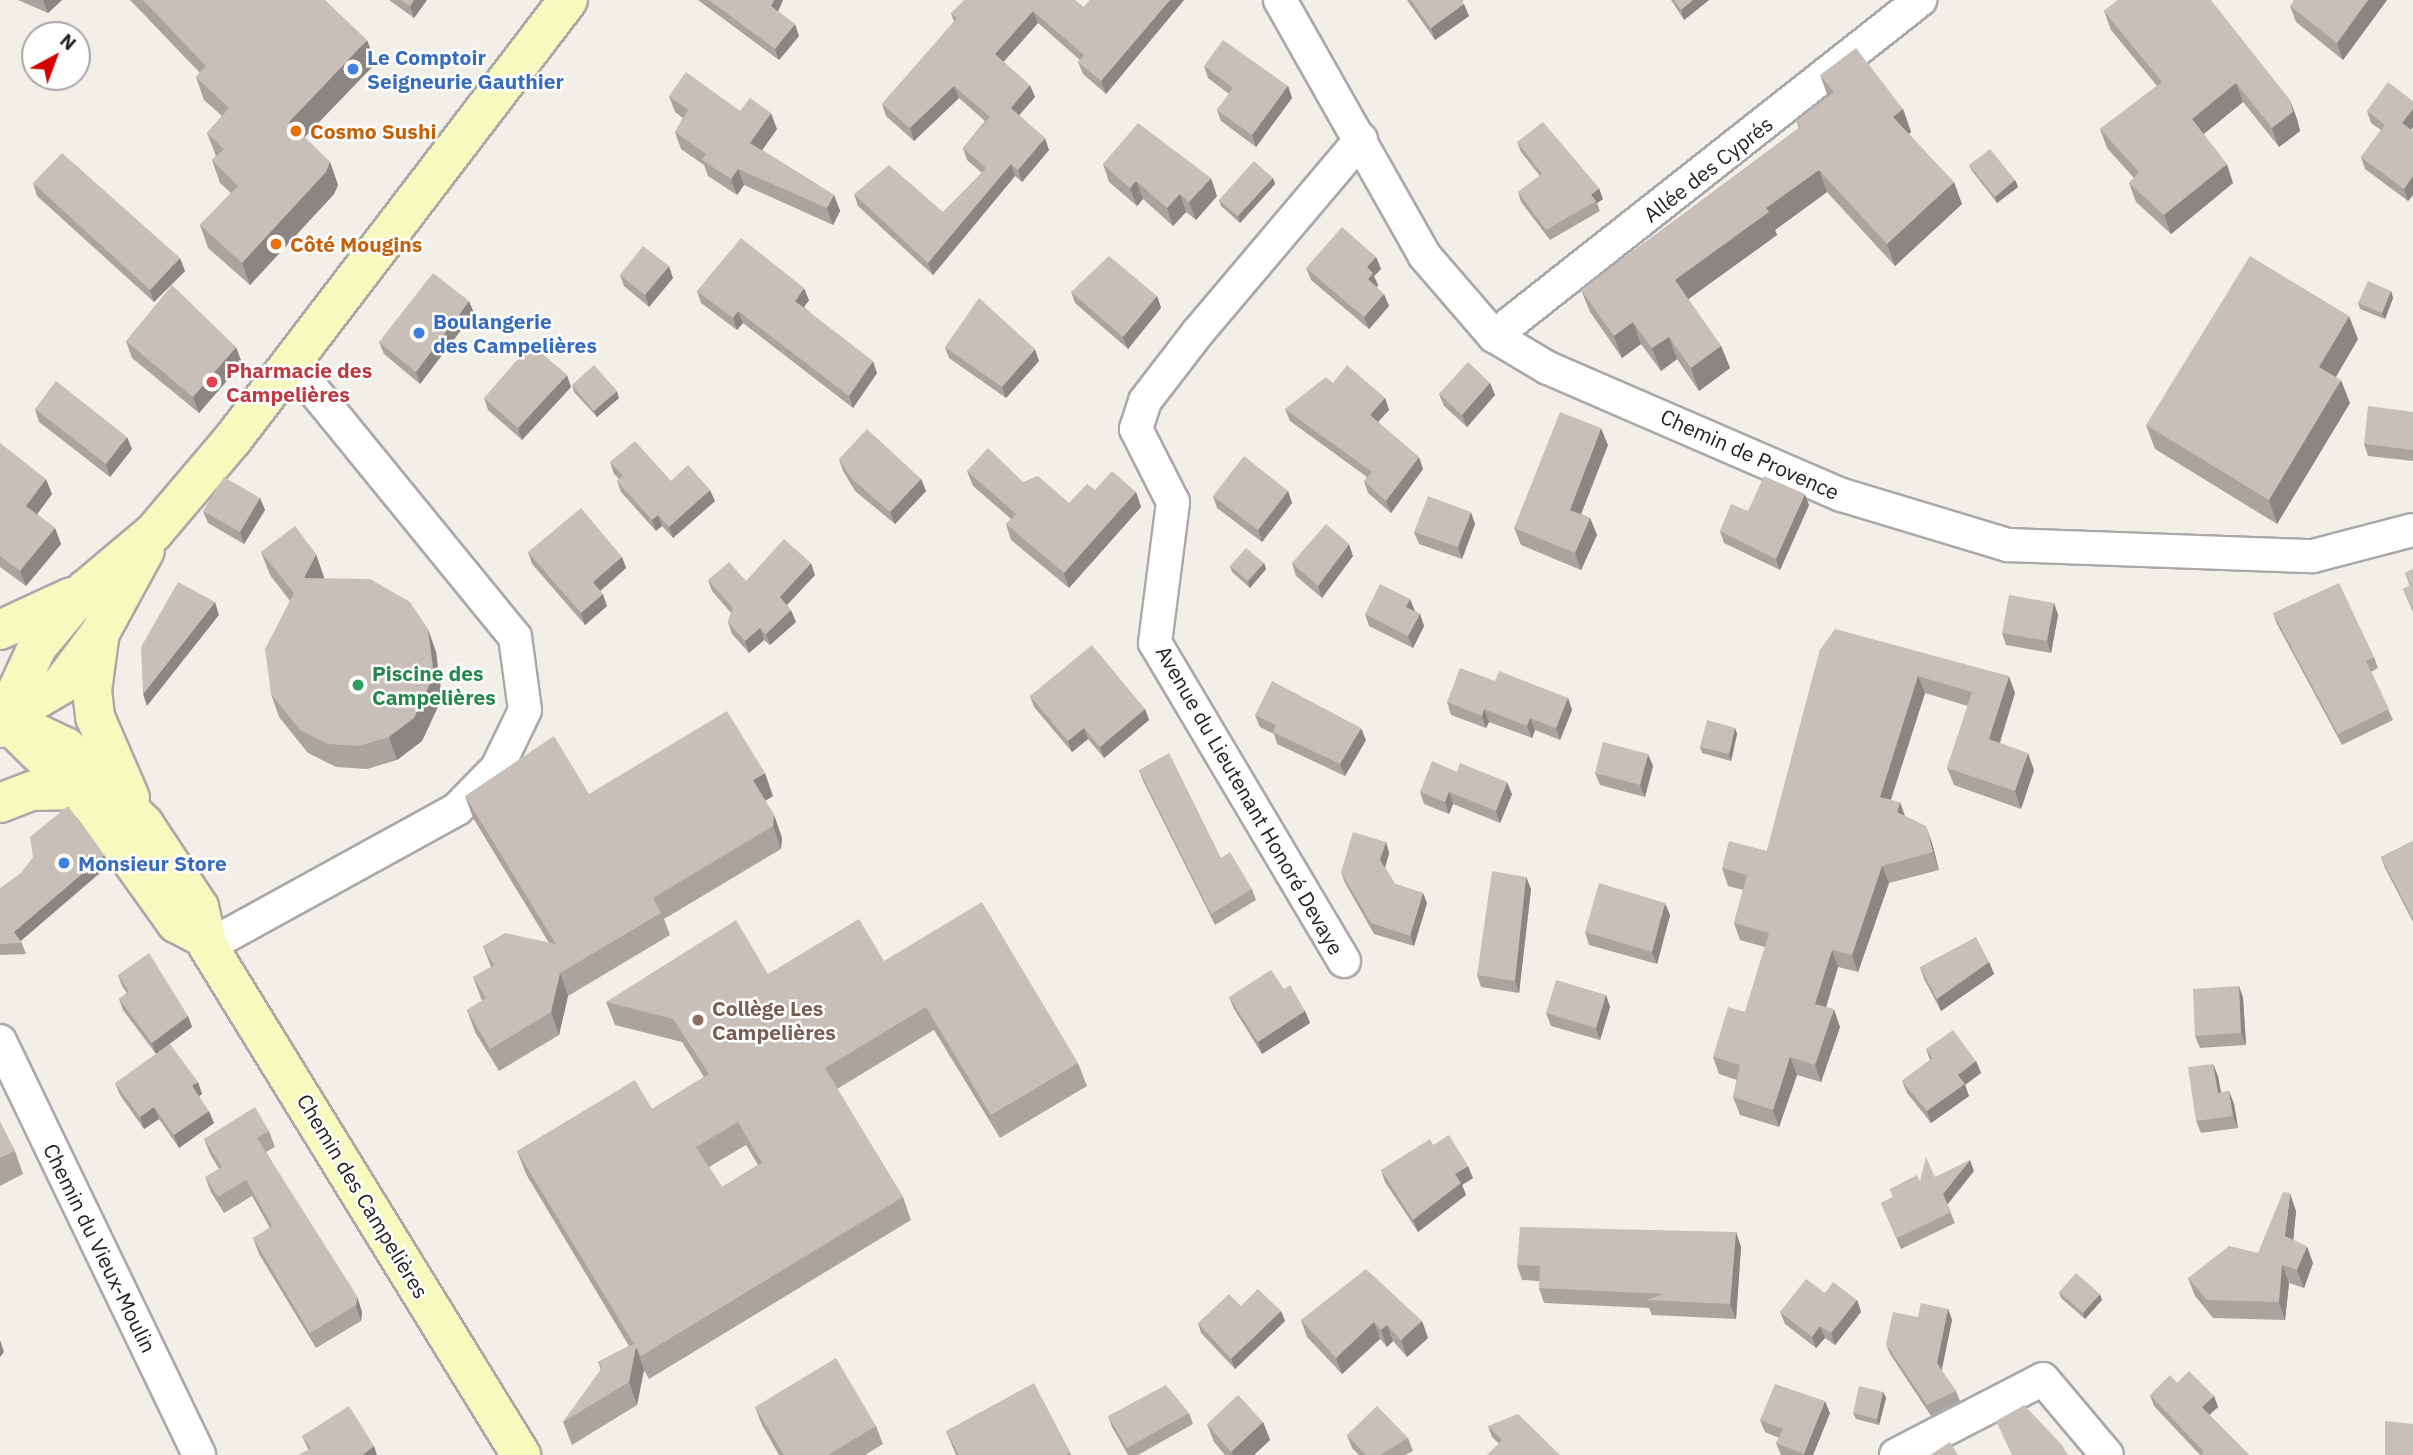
<!DOCTYPE html>
<meta charset="utf-8">
<style>
body{margin:0}
#map{position:relative;width:2413px;height:1455px;overflow:hidden;background:#f2efe9;font-family:"IBM Plex Sans",sans-serif}
div>[style]{position:absolute}
[style*='--x']{left:calc(var(--x)*1px);top:calc(var(--y)*1px);width:calc(var(--w)*1px);rotate:calc(var(--a)*1deg)}
.roads{filter:drop-shadow(2px 0 #a9a9a9) drop-shadow(-2px 0 #a9a9a9) drop-shadow(0 2px #a9a9a9) drop-shadow(0 -2px #a9a9a9)}
.minor>*{height:32px;margin:-16px;padding:0 16px;transform-origin:16px;border-radius:16px;background:#fff}
.secondary>*{height:38px;margin:-19px;padding:0 19px;transform-origin:19px;border-radius:19px;background:#f7fabf}
.wall>*{inset:0;background:#aba49e}
.shaded-wall>*{inset:0;background:#8b8681}
.building>*{inset:0;background:#c7bfb8}
.dots>*{width:19px;height:19px;translate:-50% -50%;box-sizing:border-box;border:4px solid #fff;border-radius:50%}
span{translate:-50% -50%;white-space:nowrap;text-align:center;line-height:1.15;-webkit-text-stroke:5px #fff;paint-order:stroke}
.shop-label{font-size:21px;color:#366cbe;font-weight:700}
.left{translate:0 -50%;text-align:left}
.food-label{font-size:21px;color:#c56008;font-weight:700}
.street-label{font-size:21px;color:#222}
.health-label{font-size:21px;color:#be3a42;font-weight:700}
.leisure-label{font-size:21px;color:#27864d;font-weight:700}
.education-label{font-size:21px;color:#785e54;font-weight:700}
.north{position:absolute;left:21px;top:21px;width:70px;height:70px;box-sizing:border-box;background:#fff;border:2px solid #a7a7a7;border-radius:50%;rotate:41deg;font-size:19px;font-weight:700;line-height:28px;text-align:center;color:#222}
.north::after{content:'';display:block;margin:auto;width:24px;height:32px;background:#d40000;clip-path:polygon(50% 0,100% 100%,50% 72%,0 100%)}
</style>
<div id="map">
<div class="roads">
<div class="minor">
<div style="--x:1280;--y:0;--w:293;--a:60.5"></div>
<div style="--x:1424;--y:255;--w:107;--a:49.2"></div>
<div style="--x:1494;--y:336;--w:63;--a:30.7"></div>
<div style="--x:1548;--y:368;--w:320;--a:23.4"></div>
<div style="--x:1842;--y:495;--w:173;--a:16.8"></div>
<div style="--x:2008;--y:545;--w:305;--a:2.1"></div>
<div style="--x:2313;--y:556;--w:103;--a:-14.6"></div>
<div style="--x:1494;--y:336;--w:543;--a:-38.26"></div>
<div style="--x:208;--y:946;--w:284;--a:-28.8"></div>
<div style="--x:457;--y:809;--w:57;--a:-45.7"></div>
<div style="--x:497;--y:768;--w:64;--a:-64.2"></div>
<div style="--x:525;--y:710;--w:74;--a:-97.8"></div>
<div style="--x:515;--y:637;--w:353;--a:-129.2"></div>
<div style="--x:1344;--y:961;--w:370;--a:-120.7"></div>
<div style="--x:1155;--y:643;--w:142;--a:-82.7"></div>
<div style="--x:1173;--y:502;--w:82;--a:-116.9"></div>
<div style="--x:1136;--y:429;--w:29;--a:-72"></div>
<div style="--x:1145;--y:401;--w:88;--a:-52.4"></div>
<div style="--x:1199;--y:331;--w:251;--a:-49.8"></div>
<div style="--x:0;--y:1041;--w:459;--a:64.3"></div>
<div style="--x:1896;--y:1455;--w:165;--a:-27.3"></div>
<div style="--x:2043;--y:1379;--w:99;--a:49.9"></div>
</div>
<div class="secondary">
<div style="--x:0;--y:630;--w:78;--a:-24.9"></div>
<div style="--x:99;--y:639;--w:52;--a:97.7"></div>
<div style="--x:92;--y:691;--w:26;--a:83"></div>
<div style="--x:95;--y:717;--w:88;--a:66.6"></div>
<div style="--x:0;--y:716;--w:73;--a:25.2"></div>
<div style="--x:66;--y:747;--w:110;--a:44.6"></div>
<div style="--x:144;--y:824;--w:100;--a:56.5"></div>
<div style="--x:199;--y:907;--w:40;--a:77"></div>
<div style="--x:208;--y:946;--w:598;--a:58.41"></div>
<div style="--x:0;--y:721;--w:71;--a:-30.5"></div>
<div style="--x:61;--y:685;--w:65;--a:-53.1"></div>
<div style="--x:100;--y:633;--w:94;--a:-61.5"></div>
<div style="--x:12;--y:727;--w:114;--a:44.6"></div>
<div style="--x:93;--y:807;--w:143;--a:54.4"></div>
<div style="--x:176;--y:923;--w:32;--a:28"></div>
<div style="--x:0;--y:728;--w:89;--a:-65.4"></div>
<div style="--x:37;--y:647;--w:75;--a:-49.9"></div>
<div style="--x:85;--y:590;--w:90;--a:-40"></div>
<div style="--x:154;--y:532;--w:122;--a:-49.7"></div>
<div style="--x:233;--y:439;--w:552;--a:-52.65"></div>
<div style="--x:0;--y:803;--w:34;--a:-21"></div>
<div style="--x:32;--y:791;--w:44;--a:-1.3"></div>
</div>
</div>
<div class="wall">
<div style="clip-path:polygon(18px 0,62px 0,48px 13px)"></div>
<div style="clip-path:polygon(130px 0,325px 0,376px 63px,304px 137px,330px 162px,338px 185px,334px 194px,250px 285px,208px 248px,200px 225px,231px 193px,220px 183px,212px 160px,216px 156px,207px 133px,222px 116px,204px 100px,196px 77px,200px 73px)"></div>
<div style="clip-path:polygon(389px 0,427px 0,414px 18px)"></div>
<div style="clip-path:polygon(698px 0,783px 0,778px 11px,799px 36px,779px 60px)"></div>
<div style="clip-path:polygon(1090px 0,1184px 0,1106px 94px,1083px 74px,1078px 62px,1080px 60px,1038px 23px,1003px 62px,1035px 97px,1019px 115px,1049px 150px,1022px 182px,1015px 176px,933px 275px,858px 206px,854px 194px,943px 212px,982px 173px,967px 160px,963px 148px,985px 121px,959px 98px,914px 141px,886px 116px,882px 104px,954px 22px,951px 13px,1084px 7px)"></div>
<div style="clip-path:polygon(1407px 0,1464px 0,1462px 1px,1469px 16px,1435px 40px)"></div>
<div style="clip-path:polygon(1671px 0,1709px 0,1684px 20px)"></div>
<div style="clip-path:polygon(2118px 0,2297px 119px,2300px 131px,2279px 147px,2243px 102px,2203px 134px,2233px 183px,2171px 234px,2136px 202px,2129px 183px,2134px 178px,2107px 148px,2100px 129px,2157px 86px,2111px 30px,2104px 11px)"></div>
<div style="clip-path:polygon(2387px 0,2343px 60px,2296px 22px,2290px 6px)"></div>
<div style="clip-path:polygon(1204px 66px,1288px 86px,1292px 98px,1256px 147px,1221px 121px,1217px 110px,1229px 94px,1208px 78px)"></div>
<div style="clip-path:polygon(1820px 75px,1903px 109px,1911px 132px,1909px 134px,1962px 204px,1895px 266px,1827px 192px,1775px 230px,1777px 235px,1688px 299px,1721px 346px,1730px 368px,1699px 391px,1677px 359px,1661px 371px,1641px 344px,1622px 358px,1590px 312px,1581px 290px,1799px 128px,1796px 121px,1828px 97px)"></div>
<div style="clip-path:polygon(669px 96px,740px 111px,777px 129px,762px 150px,834px 195px,840px 211px,833px 225px,744px 185px,737px 195px,708px 176px,704px 165px,681px 149px,675px 132px,683px 118px,675px 112px)"></div>
<div style="clip-path:polygon(2413px 101px,2413px 127px,2411px 130px,2413px 131px,2413px 195px,2408px 201px,2365px 169px,2361px 157px,2381px 130px,2371px 123px,2367px 111px)"></div>
<div style="clip-path:polygon(1517px 142px,1603px 199px,1597px 203px,1600px 211px,1550px 240px,1521px 202px,1518px 192px,1540px 176px,1521px 152px)"></div>
<div style="clip-path:polygon(1103px 164px,1217px 196px,1196px 220px,1186px 212px,1173px 226px,1143px 199px,1137px 206px,1109px 182px)"></div>
<div style="clip-path:polygon(1969px 165px,2015px 180px,2018px 187px,1997px 203px,1972px 171px)"></div>
<div style="clip-path:polygon(1273px 178px,1275px 184px,1240px 223px,1221px 206px,1219px 200px)"></div>
<div style="clip-path:polygon(33px 183px,185px 271px,154px 302px,37px 196px)"></div>
<div style="clip-path:polygon(1376px 257px,1381px 269px,1374px 276px,1378px 285px,1377px 287px,1389px 306px,1369px 329px,1311px 280px,1306px 268px)"></div>
<div style="clip-path:polygon(620px 275px,673px 278px,649px 307px,624px 286px)"></div>
<div style="clip-path:polygon(697px 291px,809px 300px,804px 307px,877px 373px,853px 408px,743px 323px,737px 330px,701px 303px)"></div>
<div style="clip-path:polygon(2391px 291px,2393px 298px,2385px 319px,2360px 309px,2358px 303px)"></div>
<div style="clip-path:polygon(1071px 292px,1157px 296px,1161px 308px,1128px 349px,1075px 303px)"></div>
<div style="clip-path:polygon(474px 313px,420px 384px,384px 354px,379px 342px)"></div>
<div style="clip-path:polygon(2358px 339px,2336px 377px,2350px 403px,2277px 524px,2155px 449px,2146px 425px)"></div>
<div style="clip-path:polygon(126px 341px,242px 363px,199px 413px,132px 358px)"></div>
<div style="clip-path:polygon(945px 347px,1039px 361px,1006px 398px,949px 358px)"></div>
<div style="clip-path:polygon(1333px 383px,1385px 398px,1389px 410px,1378px 422px,1423px 469px,1391px 513px,1368px 493px,1364px 481px,1367px 477px,1290px 421px,1285px 409px)"></div>
<div style="clip-path:polygon(1490px 383px,1495px 395px,1467px 427px,1444px 406px,1439px 394px)"></div>
<div style="clip-path:polygon(572px 385px,619px 398px,597px 417px,574px 392px)"></div>
<div style="clip-path:polygon(571px 387px,522px 440px,488px 410px,484px 398px)"></div>
<div style="clip-path:polygon(35px 409px,132px 449px,110px 477px,39px 422px)"></div>
<div style="clip-path:polygon(2413px 412px,2413px 461px,2368px 456px,2364px 444px)"></div>
<div style="clip-path:polygon(0 443px,52px 494px,37px 514px,55px 528px,61px 544px,26px 586px,0 567px)"></div>
<div style="clip-path:polygon(1608px 445px,1581px 514px,1590px 518px,1597px 535px,1581px 570px,1521px 545px,1514px 528px)"></div>
<div style="clip-path:polygon(839px 459px,921px 479px,926px 491px,895px 524px,855px 491px,843px 471px)"></div>
<div style="clip-path:polygon(610px 462px,671px 481px,715px 501px,673px 538px,662px 526px,656px 531px,621px 492px,617px 481px,619px 479px,614px 474px)"></div>
<div style="clip-path:polygon(967px 471px,1023px 482px,1069px 503px,1095px 490px,1136px 492px,1141px 507px,1069px 588px,1011px 540px,1006px 524px,1011px 519px,973px 486px)"></div>
<div style="clip-path:polygon(1288px 491px,1292px 503px,1262px 542px,1217px 508px,1213px 496px)"></div>
<div style="clip-path:polygon(260px 498px,265px 510px,244px 544px,208px 523px,203px 511px)"></div>
<div style="clip-path:polygon(1809px 505px,1780px 570px,1724px 543px,1720px 531px,1748px 511px)"></div>
<div style="clip-path:polygon(1475px 524px,1462px 559px,1419px 544px,1414px 532px)"></div>
<div style="clip-path:polygon(261px 552px,324px 577px,324px 579px,436px 652px,442px 698px,422px 741px,397px 760px,367px 769px,336px 767px,308px 753px,279px 717px,271px 694px,290px 601px,270px 575px)"></div>
<div style="clip-path:polygon(528px 552px,622px 557px,626px 568px,600px 591px,607px 606px,585px 625px,532px 564px)"></div>
<div style="clip-path:polygon(1353px 556px,1322px 598px,1296px 576px,1292px 563px)"></div>
<div style="clip-path:polygon(1264px 563px,1266px 569px,1250px 588px,1232px 572px,1230px 566px)"></div>
<div style="clip-path:polygon(2413px 569px,2413px 612px,2403px 589px,2410px 586px,2405px 573px)"></div>
<div style="clip-path:polygon(815px 575px,787px 605px,796px 622px,770px 645px,764px 640px,749px 653px,732px 634px,728px 622px,731px 613px,712px 591px,708px 580px,746px 581px)"></div>
<div style="clip-path:polygon(1410px 599px,1415px 611px,1420px 614px,1424px 626px,1413px 648px,1369px 626px,1365px 614px)"></div>
<div style="clip-path:polygon(2054px 603px,2058px 615px,2051px 653px,2006px 645px,2002px 633px)"></div>
<div style="clip-path:polygon(2273px 613px,2374px 657px,2378px 668px,2371px 672px,2393px 720px,2342px 745px,2277px 624px)"></div>
<div style="clip-path:polygon(1820px 650px,2015px 693px,2000px 743px,2034px 770px,2021px 809px,1954px 785px,1947px 768px,1968px 706px,1925px 693px,1891px 800px,1905px 816px,1932px 843px,1939px 870px,1889px 883px,1858px 972px,1838px 967px,1826px 1007px,1840px 1027px,1821px 1082px,1797px 1075px,1779px 1127px,1740px 1115px,1733px 1097px,1737px 1080px,1719px 1074px,1713px 1057px,1745px 1012px,1765px 947px,1740px 940px,1734px 923px,1743px 890px,1728px 886px,1722px 868px,1767px 851px)"></div>
<div style="clip-path:polygon(1495px 681px,1568px 698px,1572px 710px,1560px 740px,1535px 730px,1532px 738px,1489px 722px,1486px 728px,1451px 715px,1447px 702px)"></div>
<div style="clip-path:polygon(1030px 696px,1145px 709px,1149px 720px,1104px 758px,1088px 739px,1072px 752px,1034px 707px)"></div>
<div style="clip-path:polygon(1255px 715px,1366px 740px,1345px 776px,1277px 744px,1274px 734px,1260px 727px)"></div>
<div style="clip-path:polygon(1735px 728px,1737px 734px,1731px 761px,1702px 753px,1700px 747px)"></div>
<div style="clip-path:polygon(1653px 766px,1645px 797px,1600px 785px,1595px 773px)"></div>
<div style="clip-path:polygon(1139px 770px,1221px 858px,1252px 889px,1256px 900px,1215px 925px,1143px 781px)"></div>
<div style="clip-path:polygon(1457px 772px,1512px 794px,1500px 823px,1453px 804px,1449px 814px,1424px 804px,1420px 792px)"></div>
<div style="clip-path:polygon(589px 794px,773px 796px,765px 801px,774px 815px,782px 838px,781px 849px,664px 919px,670px 935px,568px 996px,559px 1035px,499px 1071px,475px 1032px,467px 1010px,482px 1001px,473px 977px,491px 967px,483px 946px,549px 943px,473px 818px,465px 796px)"></div>
<div style="clip-path:polygon(2413px 841px,2413px 922px,2385px 868px,2381px 857px)"></div>
<div style="clip-path:polygon(1386px 842px,1389px 853px,1385px 868px,1395px 884px,1423px 893px,1427px 903px,1414px 946px,1374px 934px,1345px 883px,1341px 872px)"></div>
<div style="clip-path:polygon(108px 866px,21px 941px,26px 954px,0 955px,0 888px)"></div>
<div style="clip-path:polygon(1526px 877px,1531px 889px,1519px 993px,1481px 987px,1477px 975px)"></div>
<div style="clip-path:polygon(1670px 915px,1657px 964px,1589px 945px,1585px 932px)"></div>
<div style="clip-path:polygon(evenodd,884px 961px,1078px 1063px,1087px 1086px,1000px 1138px,934px 1030px,837px 1089px,903px 1197px,911px 1220px,649px 1379px,644px 1370px,637px 1405px,572px 1445px,563px 1422px,601px 1370px,598px 1362px,629px 1346px,526px 1174px,517px 1151px,652px 1109px,704px 1077px,682px 1042px,615px 1025px,606px 1002px,768px 974px,884px 961px,746px 1145px,758px 1165px,722px 1187px,709px 1167px,746px 1145px)"></div>
<div style="clip-path:polygon(1989px 962px,1994px 974px,1941px 1011px,1924px 979px,1920px 967px)"></div>
<div style="clip-path:polygon(118px 975px,188px 1016px,192px 1027px,156px 1054px,123px 1010px,119px 999px,127px 993px,122px 986px)"></div>
<div style="clip-path:polygon(2239px 986px,2243px 998px,2246px 1045px,2200px 1048px,2195px 1036px)"></div>
<div style="clip-path:polygon(1284px 989px,1305px 1011px,1310px 1023px,1262px 1054px,1234px 1009px,1229px 997px)"></div>
<div style="clip-path:polygon(1606px 995px,1610px 1007px,1600px 1040px,1551px 1026px,1546px 1013px)"></div>
<div style="clip-path:polygon(1926px 1049px,1976px 1061px,1981px 1073px,1965px 1085px,1969px 1096px,1931px 1123px,1907px 1093px,1902px 1081px,1930px 1060px)"></div>
<div style="clip-path:polygon(2213px 1064px,2218px 1076px,2221px 1093px,2229px 1091px,2234px 1104px,2238px 1128px,2201px 1133px,2196px 1121px)"></div>
<div style="clip-path:polygon(198px 1082px,202px 1094px,199px 1096px,214px 1123px,179px 1148px,159px 1119px,144px 1129px,120px 1095px,115px 1083px)"></div>
<div style="clip-path:polygon(0 1122px,15px 1151px,23px 1174px,0 1186px)"></div>
<div style="clip-path:polygon(269px 1131px,275px 1147px,266px 1152px,362px 1312px,361px 1321px,316px 1348px,259px 1254px,253px 1238px,270px 1228px,252px 1196px,224px 1213px,211px 1192px,205px 1177px,219px 1169px,210px 1154px,204px 1139px)"></div>
<div style="clip-path:polygon(1433px 1145px,1473px 1178px,1462px 1185px,1466px 1195px,1418px 1232px,1385px 1182px,1381px 1170px)"></div>
<div style="clip-path:polygon(1974px 1171px,1947px 1204px,1955px 1223px,1901px 1249px,1881px 1203px,1893px 1197px,1890px 1189px,1935px 1177px)"></div>
<div style="clip-path:polygon(2296px 1211px,2293px 1240px,2313px 1263px,2304px 1288px,2289px 1283px,2285px 1320px,2213px 1318px,2195px 1296px,2188px 1278px,2258px 1253px)"></div>
<div style="clip-path:polygon(1736px 1232px,1741px 1247px,1736px 1319px,1652px 1315px,1649px 1308px,1544px 1303px,1539px 1288px,1539px 1281px,1522px 1280px,1517px 1265px)"></div>
<div style="clip-path:polygon(2059px 1292px,2102px 1300px,2085px 1319px,2061px 1298px)"></div>
<div style="clip-path:polygon(1825px 1293px,1857px 1300px,1861px 1312px,1835px 1345px,1825px 1338px,1816px 1348px,1785px 1324px,1780px 1312px)"></div>
<div style="clip-path:polygon(1241px 1306px,1281px 1311px,1285px 1321px,1235px 1369px,1201px 1333px,1198px 1323px)"></div>
<div style="clip-path:polygon(1948px 1309px,1952px 1320px,1941px 1370px,1956px 1391px,1960px 1401px,1931px 1416px,1890px 1354px,1886px 1344px,1918px 1317px)"></div>
<div style="clip-path:polygon(1301px 1320px,1422px 1321px,1428px 1338px,1407px 1357px,1393px 1341px,1387px 1347px,1380px 1339px,1342px 1374px,1307px 1337px)"></div>
<div style="clip-path:polygon(2177px 1383px,2214px 1396px,2218px 1407px,2209px 1415px,2249px 1455px,2200px 1455px,2154px 1406px,2150px 1395px)"></div>
<div style="clip-path:polygon(1883px 1392px,1886px 1398px,1879px 1425px,1856px 1419px,1853px 1413px)"></div>
<div style="clip-path:polygon(755px 1407px,876px 1426px,883px 1444px,865px 1455px,779px 1455px,762px 1425px)"></div>
<div style="clip-path:polygon(1189px 1413px,1193px 1424px,1138px 1455px,1128px 1455px,1112px 1427px,1108px 1416px)"></div>
<div style="clip-path:polygon(1830px 1413px,1813px 1455px,1781px 1455px,1776px 1443px,1779px 1438px,1765px 1432px,1760px 1420px)"></div>
<div style="clip-path:polygon(1263px 1422px,1270px 1440px,1254px 1455px,1225px 1455px,1214px 1442px,1207px 1424px)"></div>
<div style="clip-path:polygon(1488px 1426px,1560px 1455px,1498px 1443px,1492px 1437px)"></div>
<div style="clip-path:polygon(946px 1431px,1070px 1452px,1071px 1455px,956px 1455px)"></div>
<div style="clip-path:polygon(1347px 1435px,1408px 1438px,1413px 1451px,1405px 1455px,1359px 1455px,1352px 1448px)"></div>
<div style="clip-path:polygon(302px 1436px,374px 1446px,308px 1449px)"></div>
</div>
<div class="shaded-wall">
<div style="clip-path:polygon(43px 0,62px 0,48px 13px)"></div>
<div style="clip-path:polygon(414px 0,427px 0,414px 18px,410px 6px)"></div>
<div style="clip-path:polygon(774px 0,783px 0,775px 18px,771px 6px)"></div>
<div style="clip-path:polygon(1170px 0,1184px 0,1106px 94px,1101px 81px)"></div>
<div style="clip-path:polygon(1693px 0,1709px 0,1684px 20px,1681px 10px)"></div>
<div style="clip-path:polygon(2368px 0,2387px 0,2343px 60px,2337px 43px)"></div>
<div style="clip-path:polygon(1464px 4px,1469px 16px,1435px 40px,1431px 28px)"></div>
<div style="clip-path:polygon(1033px 11px,1038px 23px,999px 67px,995px 54px)"></div>
<div style="clip-path:polygon(795px 24px,799px 36px,779px 60px,775px 49px)"></div>
<div style="clip-path:polygon(367px 40px,376px 63px,297px 145px,289px 122px)"></div>
<div style="clip-path:polygon(2236px 83px,2243px 102px,2199px 138px,2192px 119px)"></div>
<div style="clip-path:polygon(1030px 85px,1035px 97px,1015px 120px,1011px 108px)"></div>
<div style="clip-path:polygon(954px 86px,959px 98px,914px 141px,910px 128px)"></div>
<div style="clip-path:polygon(1288px 86px,1292px 98px,1256px 147px,1252px 135px)"></div>
<div style="clip-path:polygon(2290px 100px,2297px 119px,2300px 131px,2279px 147px,2272px 128px)"></div>
<div style="clip-path:polygon(1903px 109px,1911px 132px,1902px 139px,1893px 117px)"></div>
<div style="clip-path:polygon(2413px 109px,2413px 127px,2407px 135px,2402px 123px)"></div>
<div style="clip-path:polygon(771px 113px,777px 129px,756px 159px,750px 143px)"></div>
<div style="clip-path:polygon(1045px 138px,1049px 150px,1022px 182px,1018px 170px)"></div>
<div style="clip-path:polygon(330px 162px,338px 185px,334px 194px,250px 285px,242px 263px)"></div>
<div style="clip-path:polygon(1011px 164px,1015px 176px,933px 275px,928px 263px)"></div>
<div style="clip-path:polygon(2227px 164px,2233px 183px,2171px 234px,2164px 215px)"></div>
<div style="clip-path:polygon(738px 169px,744px 185px,737px 195px,731px 179px)"></div>
<div style="clip-path:polygon(1819px 170px,1827px 192px,1775px 230px,1777px 235px,1683px 303px,1675px 280px,1766px 208px)"></div>
<div style="clip-path:polygon(2413px 176px,2413px 195px,2408px 201px,2404px 189px)"></div>
<div style="clip-path:polygon(1211px 178px,1217px 196px,1196px 220px,1189px 202px)"></div>
<div style="clip-path:polygon(1273px 178px,1275px 184px,1240px 223px,1238px 216px)"></div>
<div style="clip-path:polygon(2015px 180px,2018px 187px,1997px 203px,1995px 197px)"></div>
<div style="clip-path:polygon(1136px 181px,1143px 199px,1137px 206px,1130px 188px)"></div>
<div style="clip-path:polygon(1954px 182px,1962px 204px,1895px 266px,1887px 244px)"></div>
<div style="clip-path:polygon(1599px 188px,1603px 199px,1597px 203px,1591px 195px)"></div>
<div style="clip-path:polygon(1180px 194px,1186px 212px,1173px 226px,1167px 208px)"></div>
<div style="clip-path:polygon(834px 195px,840px 211px,833px 225px,827px 208px)"></div>
<div style="clip-path:polygon(1376px 257px,1381px 269px,1374px 276px,1378px 285px,1372px 292px,1368px 279px,1367px 267px)"></div>
<div style="clip-path:polygon(180px 258px,185px 271px,154px 302px,150px 290px)"></div>
<div style="clip-path:polygon(669px 266px,673px 278px,649px 307px,645px 295px)"></div>
<div style="clip-path:polygon(804px 288px,809px 300px,800px 313px,795px 301px)"></div>
<div style="clip-path:polygon(2391px 291px,2393px 298px,2385px 319px,2382px 313px)"></div>
<div style="clip-path:polygon(1384px 294px,1389px 306px,1369px 329px,1364px 317px)"></div>
<div style="clip-path:polygon(1157px 296px,1161px 308px,1128px 349px,1123px 337px)"></div>
<div style="clip-path:polygon(469px 301px,474px 313px,420px 384px,416px 372px)"></div>
<div style="clip-path:polygon(738px 311px,743px 323px,737px 330px,733px 318px)"></div>
<div style="clip-path:polygon(2349px 316px,2358px 339px,2328px 390px,2319px 367px)"></div>
<div style="clip-path:polygon(1633px 322px,1641px 344px,1622px 358px,1614px 336px)"></div>
<div style="clip-path:polygon(1669px 337px,1677px 359px,1661px 371px,1652px 348px)"></div>
<div style="clip-path:polygon(1721px 346px,1730px 368px,1699px 391px,1691px 368px)"></div>
<div style="clip-path:polygon(236px 347px,242px 363px,199px 413px,193px 397px)"></div>
<div style="clip-path:polygon(1035px 349px,1039px 361px,1006px 398px,1002px 387px)"></div>
<div style="clip-path:polygon(873px 361px,877px 373px,853px 408px,849px 396px)"></div>
<div style="clip-path:polygon(567px 375px,571px 387px,522px 440px,518px 428px)"></div>
<div style="clip-path:polygon(2341px 380px,2350px 403px,2277px 524px,2269px 500px)"></div>
<div style="clip-path:polygon(1490px 383px,1495px 395px,1467px 427px,1462px 415px)"></div>
<div style="clip-path:polygon(617px 391px,619px 398px,597px 417px,594px 411px)"></div>
<div style="clip-path:polygon(1385px 398px,1389px 410px,1374px 426px,1370px 415px)"></div>
<div style="clip-path:polygon(1601px 428px,1608px 445px,1576px 527px,1570px 510px)"></div>
<div style="clip-path:polygon(127px 437px,132px 449px,110px 477px,106px 464px)"></div>
<div style="clip-path:polygon(1419px 457px,1423px 469px,1391px 513px,1386px 501px)"></div>
<div style="clip-path:polygon(46px 479px,52px 494px,32px 521px,26px 506px)"></div>
<div style="clip-path:polygon(921px 479px,926px 491px,895px 524px,890px 512px)"></div>
<div style="clip-path:polygon(710px 490px,715px 501px,673px 538px,669px 527px)"></div>
<div style="clip-path:polygon(1288px 491px,1292px 503px,1262px 542px,1258px 530px)"></div>
<div style="clip-path:polygon(1136px 492px,1141px 507px,1069px 588px,1064px 573px)"></div>
<div style="clip-path:polygon(1805px 494px,1809px 505px,1780px 570px,1776px 559px)"></div>
<div style="clip-path:polygon(260px 498px,265px 510px,244px 544px,240px 532px)"></div>
<div style="clip-path:polygon(1471px 512px,1475px 524px,1462px 559px,1458px 547px)"></div>
<div style="clip-path:polygon(658px 515px,662px 526px,656px 531px,652px 520px)"></div>
<div style="clip-path:polygon(1590px 518px,1597px 535px,1581px 570px,1575px 553px)"></div>
<div style="clip-path:polygon(55px 528px,61px 544px,26px 586px,20px 571px)"></div>
<div style="clip-path:polygon(1349px 544px,1353px 556px,1322px 598px,1318px 586px)"></div>
<div style="clip-path:polygon(316px 554px,324px 577px,312px 601px,304px 578px)"></div>
<div style="clip-path:polygon(622px 557px,626px 568px,597px 594px,593px 582px)"></div>
<div style="clip-path:polygon(811px 563px,815px 575px,784px 608px,780px 597px)"></div>
<div style="clip-path:polygon(1264px 563px,1266px 569px,1250px 588px,1248px 581px)"></div>
<div style="clip-path:polygon(603px 594px,607px 606px,585px 625px,581px 613px)"></div>
<div style="clip-path:polygon(1410px 599px,1415px 612px,1406px 607px)"></div>
<div style="clip-path:polygon(215px 602px,219px 615px,147px 706px,143px 694px)"></div>
<div style="clip-path:polygon(2054px 603px,2058px 615px,2051px 653px,2047px 641px)"></div>
<div style="clip-path:polygon(791px 610px,796px 622px,770px 645px,766px 634px)"></div>
<div style="clip-path:polygon(1420px 614px,1424px 626px,1413px 648px,1408px 636px)"></div>
<div style="clip-path:polygon(760px 628px,764px 640px,749px 653px,745px 641px)"></div>
<div style="clip-path:polygon(428px 629px,436px 652px,442px 698px,422px 741px,397px 760px,389px 737px)"></div>
<div style="clip-path:polygon(1918px 676px,1925px 693px,1886px 814px,1880px 797px)"></div>
<div style="clip-path:polygon(2009px 676px,2015px 693px,1995px 757px,1989px 739px)"></div>
<div style="clip-path:polygon(1568px 698px,1572px 710px,1560px 740px,1556px 728px)"></div>
<div style="clip-path:polygon(1145px 709px,1149px 720px,1104px 758px,1100px 747px)"></div>
<div style="clip-path:polygon(1484px 709px,1489px 722px,1486px 728px,1482px 716px)"></div>
<div style="clip-path:polygon(1530px 718px,1535px 730px,1532px 738px,1527px 726px)"></div>
<div style="clip-path:polygon(1084px 728px,1088px 739px,1072px 752px,1068px 741px)"></div>
<div style="clip-path:polygon(1361px 728px,1366px 740px,1345px 776px,1340px 764px)"></div>
<div style="clip-path:polygon(1735px 728px,1737px 734px,1731px 761px,1729px 754px)"></div>
<div style="clip-path:polygon(2028px 753px,2034px 770px,2021px 809px,2015px 791px)"></div>
<div style="clip-path:polygon(1648px 754px,1653px 766px,1645px 797px,1640px 785px)"></div>
<div style="clip-path:polygon(765px 773px,773px 796px,761px 803px,753px 780px)"></div>
<div style="clip-path:polygon(1456px 773px,1449px 792px,1453px 804px,1449px 814px,1445px 802px)"></div>
<div style="clip-path:polygon(1507px 782px,1512px 794px,1500px 823px,1496px 811px)"></div>
<div style="clip-path:polygon(1900px 802px,1906px 819px,1897px 812px)"></div>
<div style="clip-path:polygon(774px 815px,782px 838px,781px 849px,773px 826px)"></div>
<div style="clip-path:polygon(1926px 826px,1932px 843px,1939px 870px,1933px 852px)"></div>
<div style="clip-path:polygon(1386px 842px,1389px 853px,1384px 871px,1380px 860px)"></div>
<div style="clip-path:polygon(104px 855px,108px 866px,18px 943px,14px 932px)"></div>
<div style="clip-path:polygon(1882px 866px,1889px 883px,1858px 972px,1852px 955px)"></div>
<div style="clip-path:polygon(1526px 877px,1531px 889px,1519px 993px,1515px 981px)"></div>
<div style="clip-path:polygon(1423px 893px,1427px 903px,1414px 946px,1410px 936px)"></div>
<div style="clip-path:polygon(1665px 903px,1670px 915px,1657px 964px,1652px 952px)"></div>
<div style="clip-path:polygon(1832px 950px,1838px 967px,1822px 1021px,1815px 1004px)"></div>
<div style="clip-path:polygon(1989px 962px,1994px 974px,1941px 1011px,1937px 999px)"></div>
<div style="clip-path:polygon(560px 973px,568px 996px,559px 1035px,551px 1012px)"></div>
<div style="clip-path:polygon(2239px 986px,2243px 998px,2246px 1045px,2241px 1033px)"></div>
<div style="clip-path:polygon(1606px 995px,1610px 1007px,1600px 1040px,1596px 1028px)"></div>
<div style="clip-path:polygon(1834px 1009px,1840px 1027px,1821px 1082px,1815px 1065px)"></div>
<div style="clip-path:polygon(1305px 1011px,1310px 1023px,1262px 1054px,1258px 1042px)"></div>
<div style="clip-path:polygon(188px 1016px,192px 1027px,156px 1054px,152px 1043px)"></div>
<div style="clip-path:polygon(1790px 1057px,1797px 1075px,1779px 1127px,1773px 1110px)"></div>
<div style="clip-path:polygon(1976px 1061px,1981px 1073px,1965px 1085px,1969px 1096px,1931px 1123px,1927px 1111px,1958px 1075px)"></div>
<div style="clip-path:polygon(2213px 1064px,2218px 1076px,2223px 1105px,2218px 1093px)"></div>
<div style="clip-path:polygon(198px 1082px,202px 1094px,196px 1098px,192px 1086px)"></div>
<div style="clip-path:polygon(2229px 1091px,2234px 1104px,2238px 1128px,2233px 1116px)"></div>
<div style="clip-path:polygon(154px 1107px,159px 1119px,144px 1129px,140px 1117px)"></div>
<div style="clip-path:polygon(209px 1111px,214px 1123px,179px 1148px,174px 1135px)"></div>
<div style="clip-path:polygon(1970px 1160px,1974px 1171px,1947px 1205px,1943px 1194px)"></div>
<div style="clip-path:polygon(1468px 1166px,1473px 1178px,1462px 1185px,1466px 1195px,1418px 1232px,1413px 1220px,1455px 1174px)"></div>
<div style="clip-path:polygon(2290px 1193px,2296px 1211px,2292px 1254px,2285px 1236px)"></div>
<div style="clip-path:polygon(1736px 1232px,1741px 1247px,1736px 1319px,1730px 1304px)"></div>
<div style="clip-path:polygon(2307px 1246px,2313px 1263px,2304px 1288px,2297px 1270px)"></div>
<div style="clip-path:polygon(2282px 1265px,2289px 1283px,2285px 1320px,2279px 1302px)"></div>
<div style="clip-path:polygon(2100px 1294px,2102px 1300px,2085px 1319px,2083px 1313px)"></div>
<div style="clip-path:polygon(357px 1296px,362px 1312px,361px 1321px,356px 1305px)"></div>
<div style="clip-path:polygon(1857px 1300px,1861px 1312px,1835px 1345px,1831px 1333px)"></div>
<div style="clip-path:polygon(1948px 1309px,1952px 1320px,1941px 1374px,1937px 1363px)"></div>
<div style="clip-path:polygon(1281px 1311px,1285px 1321px,1235px 1369px,1231px 1359px)"></div>
<div style="clip-path:polygon(1422px 1321px,1428px 1338px,1407px 1357px,1401px 1340px)"></div>
<div style="clip-path:polygon(1374px 1322px,1380px 1339px,1342px 1374px,1336px 1358px)"></div>
<div style="clip-path:polygon(1387px 1325px,1393px 1341px,1387px 1347px,1381px 1330px)"></div>
<div style="clip-path:polygon(1820px 1326px,1825px 1338px,1816px 1348px,1812px 1337px)"></div>
<div style="clip-path:polygon(0 1340px,4px 1352px,0 1357px)"></div>
<div style="clip-path:polygon(636px 1347px,644px 1370px,637px 1405px,629px 1382px)"></div>
<div style="clip-path:polygon(1883px 1392px,1886px 1398px,1879px 1425px,1877px 1419px)"></div>
<div style="clip-path:polygon(2214px 1396px,2218px 1407px,2206px 1418px,2202px 1407px)"></div>
<div style="clip-path:polygon(1825px 1401px,1830px 1413px,1813px 1455px,1804px 1455px,1804px 1454px)"></div>
<div style="clip-path:polygon(1263px 1422px,1270px 1440px,1254px 1455px,1233px 1455px,1231px 1452px)"></div>
<div style="clip-path:polygon(374px 1446px,377px 1455px,362px 1455px)"></div>
</div>
<div class="building">
<div style="clip-path:polygon(143px 0,325px 0,367px 40px,289px 122px,330px 162px,326px 172px,242px 263px,200px 225px,238px 186px,212px 160px,224px 149px,207px 133px,229px 108px,196px 77px,206px 66px)"></div>
<div style="clip-path:polygon(401px 0,414px 0,410px 6px)"></div>
<div style="clip-path:polygon(709px 0,774px 0,771px 6px,795px 24px,775px 49px)"></div>
<div style="clip-path:polygon(964px 0,1075px 0,1084px 7px,1090px 0,1170px 0,1101px 81px,1078px 62px,1084px 55px,1033px 11px,995px 54px,1030px 85px,1011px 108px,1045px 138px,1018px 170px,1011px 164px,928px 263px,854px 194px,889px 165px,943px 212px,986px 168px,963px 148px,990px 117px,954px 86px,910px 128px,882px 104px,957px 18px,951px 13px)"></div>
<div style="clip-path:polygon(1411px 0,1461px 0,1464px 4px,1431px 28px)"></div>
<div style="clip-path:polygon(1674px 0,1693px 0,1681px 10px)"></div>
<div style="clip-path:polygon(2118px 0,2211px 0,2290px 100px,2293px 112px,2272px 128px,2236px 83px,2192px 119px,2227px 164px,2164px 215px,2129px 183px,2139px 172px,2100px 129px,2162px 82px,2104px 11px)"></div>
<div style="clip-path:polygon(2294px 0,2368px 0,2337px 43px,2290px 6px)"></div>
<div style="clip-path:polygon(1223px 40px,1288px 86px,1252px 135px,1217px 110px,1233px 88px,1204px 66px)"></div>
<div style="clip-path:polygon(1856px 48px,1903px 109px,1893px 117px,1954px 182px,1887px 244px,1819px 170px,1766px 208px,1769px 212px,1675px 280px,1721px 346px,1691px 368px,1669px 337px,1652px 348px,1633px 322px,1614px 336px,1581px 290px,1801px 127px,1796px 121px,1834px 92px,1820px 75px)"></div>
<div style="clip-path:polygon(686px 72px,740px 111px,750px 98px,771px 113px,750px 143px,834px 195px,827px 208px,738px 169px,731px 179px,702px 160px,706px 154px,675px 132px,688px 110px,669px 96px)"></div>
<div style="clip-path:polygon(2388px 82px,2413px 101px,2413px 109px,2402px 123px,2413px 131px,2413px 176px,2404px 189px,2361px 157px,2385px 125px,2367px 111px)"></div>
<div style="clip-path:polygon(1543px 122px,1599px 188px,1591px 195px,1596px 201px,1546px 230px,1518px 192px,1542px 174px,1517px 142px)"></div>
<div style="clip-path:polygon(1138px 123px,1211px 178px,1189px 202px,1180px 194px,1167px 208px,1136px 181px,1130px 188px,1103px 164px)"></div>
<div style="clip-path:polygon(1990px 149px,2015px 180px,1995px 197px,1969px 165px)"></div>
<div style="clip-path:polygon(62px 153px,180px 258px,150px 290px,33px 183px)"></div>
<div style="clip-path:polygon(1254px 161px,1273px 178px,1238px 216px,1219px 200px)"></div>
<div style="clip-path:polygon(1342px 227px,1376px 257px,1367px 267px,1373px 273px,1368px 279px,1384px 294px,1364px 317px,1306px 268px)"></div>
<div style="clip-path:polygon(741px 238px,804px 288px,795px 301px,873px 361px,849px 396px,738px 311px,733px 318px,697px 291px)"></div>
<div style="clip-path:polygon(643px 246px,669px 266px,645px 295px,620px 275px)"></div>
<div style="clip-path:polygon(1109px 256px,1157px 296px,1123px 337px,1071px 292px)"></div>
<div style="clip-path:polygon(2250px 256px,2349px 316px,2319px 367px,2341px 380px,2269px 500px,2146px 425px)"></div>
<div style="clip-path:polygon(433px 273px,469px 301px,416px 372px,379px 342px)"></div>
<div style="clip-path:polygon(2368px 281px,2391px 291px,2382px 313px,2358px 303px)"></div>
<div style="clip-path:polygon(172px 285px,236px 347px,193px 397px,126px 341px)"></div>
<div style="clip-path:polygon(979px 298px,1035px 349px,1002px 387px,945px 347px)"></div>
<div style="clip-path:polygon(531px 344px,567px 375px,518px 428px,484px 398px)"></div>
<div style="clip-path:polygon(1468px 362px,1490px 383px,1462px 415px,1439px 394px)"></div>
<div style="clip-path:polygon(594px 365px,617px 391px,594px 411px,572px 385px)"></div>
<div style="clip-path:polygon(1347px 365px,1385px 398px,1370px 415px,1419px 457px,1386px 501px,1364px 481px,1372px 472px,1285px 409px,1326px 377px,1333px 383px)"></div>
<div style="clip-path:polygon(56px 381px,127px 437px,106px 464px,35px 409px)"></div>
<div style="clip-path:polygon(2368px 406px,2413px 412px,2413px 450px,2364px 444px)"></div>
<div style="clip-path:polygon(1560px 412px,1601px 428px,1570px 510px,1590px 518px,1575px 553px,1514px 528px)"></div>
<div style="clip-path:polygon(867px 429px,921px 479px,890px 512px,851px 478px,839px 459px)"></div>
<div style="clip-path:polygon(635px 441px,671px 481px,688px 465px,710px 490px,669px 527px,658px 515px,652px 520px,617px 481px,623px 476px,610px 462px)"></div>
<div style="clip-path:polygon(0 443px,46px 479px,26px 506px,55px 528px,20px 571px,0 556px)"></div>
<div style="clip-path:polygon(988px 448px,1023px 482px,1038px 476px,1069px 503px,1087px 484px,1095px 490px,1112px 471px,1136px 492px,1064px 573px,1006px 524px,1016px 514px,967px 471px)"></div>
<div style="clip-path:polygon(1244px 456px,1288px 491px,1258px 530px,1213px 496px)"></div>
<div style="clip-path:polygon(1764px 476px,1805px 494px,1776px 559px,1720px 531px,1731px 504px,1748px 511px)"></div>
<div style="clip-path:polygon(224px 477px,260px 498px,240px 532px,203px 511px)"></div>
<div style="clip-path:polygon(1428px 496px,1471px 512px,1458px 547px,1414px 532px)"></div>
<div style="clip-path:polygon(581px 508px,622px 557px,593px 582px,603px 594px,581px 613px,528px 552px)"></div>
<div style="clip-path:polygon(1326px 524px,1349px 544px,1318px 586px,1292px 563px)"></div>
<div style="clip-path:polygon(295px 526px,316px 554px,304px 578px,370px 579px,410px 602px,428px 629px,434px 675px,414px 718px,389px 737px,359px 746px,328px 744px,300px 730px,271px 694px,265px 649px,294px 593px,261px 552px)"></div>
<div style="clip-path:polygon(784px 539px,811px 563px,780px 597px,791px 610px,766px 634px,760px 628px,745px 641px,728px 622px,733px 608px,708px 580px,729px 562px,746px 581px)"></div>
<div style="clip-path:polygon(1246px 548px,1264px 563px,1248px 581px,1230px 566px)"></div>
<div style="clip-path:polygon(2413px 569px,2413px 609px,2403px 589px,2411px 585px,2405px 573px)"></div>
<div style="clip-path:polygon(178px 582px,215px 602px,143px 694px,141px 647px)"></div>
<div style="clip-path:polygon(2339px 583px,2374px 657px,2366px 661px,2389px 709px,2338px 734px,2273px 613px)"></div>
<div style="clip-path:polygon(1380px 584px,1410px 599px,1406px 607px,1420px 614px,1408px 636px,1365px 614px)"></div>
<div style="clip-path:polygon(2009px 595px,2054px 603px,2047px 641px,2002px 633px)"></div>
<div style="clip-path:polygon(1835px 629px,2009px 676px,1989px 739px,2028px 753px,2015px 791px,1947px 768px,1972px 692px,1918px 676px,1880px 797px,1900px 802px,1897px 812px,1926px 826px,1933px 852px,1882px 866px,1852px 955px,1832px 950px,1815px 1004px,1834px 1009px,1815px 1065px,1790px 1057px,1773px 1110px,1733px 1097px,1740px 1065px,1713px 1057px,1728px 1007px,1745px 1012px,1769px 933px,1734px 923px,1747px 875px,1722px 868px,1729px 841px,1767px 851px,1820px 650px)"></div>
<div style="clip-path:polygon(1092px 645px,1145px 709px,1100px 747px,1084px 728px,1068px 741px,1030px 696px)"></div>
<div style="clip-path:polygon(1460px 668px,1495px 681px,1499px 671px,1568px 698px,1556px 728px,1530px 718px,1527px 726px,1484px 709px,1482px 716px,1447px 702px)"></div>
<div style="clip-path:polygon(1272px 681px,1361px 728px,1340px 764px,1273px 732px,1276px 725px,1255px 715px)"></div>
<div style="clip-path:polygon(727px 711px,765px 773px,753px 780px,774px 815px,773px 826px,653px 898px,661px 913px,560px 973px,551px 1012px,490px 1049px,467px 1010px,486px 998px,473px 977px,494px 965px,483px 946px,505px 933px,556px 944px,465px 796px,554px 736px,589px 794px)"></div>
<div style="clip-path:polygon(1707px 720px,1735px 728px,1729px 754px,1700px 747px)"></div>
<div style="clip-path:polygon(1603px 742px,1648px 754px,1640px 785px,1595px 773px)"></div>
<div style="clip-path:polygon(1169px 753px,1221px 858px,1230px 852px,1252px 889px,1211px 914px,1139px 770px)"></div>
<div style="clip-path:polygon(1432px 761px,1457px 772px,1460px 763px,1507px 782px,1496px 811px,1449px 792px,1456px 773px,1445px 802px,1420px 792px)"></div>
<div style="clip-path:polygon(68px 806px,104px 855px,14px 932px,22px 943px,0 944px,0 888px,21px 873px,33px 857px,30px 837px)"></div>
<div style="clip-path:polygon(1353px 832px,1386px 842px,1380px 860px,1395px 884px,1423px 893px,1410px 936px,1371px 923px,1341px 872px)"></div>
<div style="clip-path:polygon(2413px 841px,2413px 919px,2381px 857px)"></div>
<div style="clip-path:polygon(1492px 871px,1526px 877px,1515px 981px,1477px 975px)"></div>
<div style="clip-path:polygon(1599px 883px,1665px 903px,1652px 952px,1585px 932px)"></div>
<div style="clip-path:polygon(evenodd,982px 902px,1078px 1063px,991px 1115px,926px 1007px,825px 1068px,903px 1197px,641px 1356px,636px 1347px,629px 1382px,563px 1422px,602px 1368px,598px 1362px,634px 1344px,517px 1151px,635px 1080px,652px 1109px,709px 1074px,673px 1019px,606px 1002px,736px 920px,768px 974px,859px 919px,884px 961px,982px 902px,738px 1122px,762px 1163px,722px 1187px,696px 1147px,738px 1122px)"></div>
<div style="clip-path:polygon(1976px 937px,1989px 962px,1937px 999px,1920px 967px)"></div>
<div style="clip-path:polygon(149px 953px,188px 1016px,152px 1043px,119px 999px,129px 992px,118px 975px)"></div>
<div style="clip-path:polygon(1271px 970px,1284px 989px,1290px 985px,1305px 1011px,1258px 1042px,1229px 997px)"></div>
<div style="clip-path:polygon(1556px 980px,1606px 995px,1596px 1028px,1546px 1013px)"></div>
<div style="clip-path:polygon(2239px 986px,2241px 1033px,2195px 1036px,2193px 989px)"></div>
<div style="clip-path:polygon(1953px 1030px,1976px 1061px,1958px 1075px,1965px 1084px,1927px 1111px,1902px 1081px,1933px 1058px,1926px 1049px)"></div>
<div style="clip-path:polygon(170px 1044px,198px 1082px,192px 1086px,209px 1111px,174px 1135px,154px 1107px,140px 1117px,115px 1083px)"></div>
<div style="clip-path:polygon(2213px 1064px,2218px 1093px,2229px 1091px,2233px 1116px,2196px 1121px,2188px 1067px)"></div>
<div style="clip-path:polygon(255px 1107px,269px 1131px,257px 1138px,357px 1296px,356px 1305px,310px 1333px,253px 1238px,272px 1226px,246px 1180px,218px 1197px,205px 1177px,222px 1167px,204px 1139px)"></div>
<div style="clip-path:polygon(0 1122px,15px 1151px,0 1158px)"></div>
<div style="clip-path:polygon(1449px 1135px,1468px 1166px,1455px 1174px,1461px 1183px,1413px 1220px,1381px 1170px,1430px 1139px,1433px 1145px)"></div>
<div style="clip-path:polygon(1926px 1157px,1935px 1177px,1970px 1160px,1943px 1194px,1951px 1212px,1897px 1238px,1881px 1203px,1893px 1197px,1890px 1189px,1917px 1175px,1920px 1181px)"></div>
<div style="clip-path:polygon(2283px 1192px,2290px 1193px,2285px 1236px,2307px 1246px,2297px 1270px,2282px 1265px,2279px 1302px,2207px 1300px,2188px 1278px,2229px 1246px,2258px 1253px)"></div>
<div style="clip-path:polygon(1520px 1227px,1736px 1232px,1730px 1304px,1647px 1300px,1663px 1294px,1539px 1288px,1540px 1266px,1517px 1265px)"></div>
<div style="clip-path:polygon(1366px 1269px,1422px 1321px,1401px 1340px,1387px 1325px,1381px 1330px,1374px 1322px,1336px 1358px,1301px 1320px)"></div>
<div style="clip-path:polygon(2076px 1273px,2100px 1294px,2083px 1313px,2059px 1292px)"></div>
<div style="clip-path:polygon(1806px 1279px,1825px 1293px,1833px 1282px,1857px 1300px,1831px 1333px,1820px 1326px,1812px 1337px,1780px 1312px)"></div>
<div style="clip-path:polygon(1258px 1289px,1281px 1311px,1231px 1359px,1198px 1323px,1229px 1294px,1241px 1306px)"></div>
<div style="clip-path:polygon(1921px 1303px,1948px 1309px,1937px 1363px,1956px 1391px,1927px 1405px,1886px 1344px,1893px 1312px,1918px 1317px)"></div>
<div style="clip-path:polygon(836px 1358px,876px 1426px,828px 1455px,784px 1455px,755px 1407px)"></div>
<div style="clip-path:polygon(2189px 1371px,2214px 1396px,2202px 1407px,2249px 1455px,2201px 1455px,2204px 1452px,2150px 1395px,2170px 1375px,2177px 1383px)"></div>
<div style="clip-path:polygon(1034px 1383px,1070px 1452px,1066px 1455px,959px 1455px,946px 1431px)"></div>
<div style="clip-path:polygon(1775px 1384px,1825px 1401px,1804px 1454px,1776px 1443px,1783px 1429px,1760px 1420px)"></div>
<div style="clip-path:polygon(1166px 1385px,1189px 1413px,1127px 1448px,1108px 1416px)"></div>
<div style="clip-path:polygon(1859px 1386px,1883px 1392px,1877px 1419px,1853px 1413px)"></div>
<div style="clip-path:polygon(1238px 1395px,1263px 1422px,1231px 1452px,1207px 1424px)"></div>
<div style="clip-path:polygon(2024px 1405px,2062px 1445px,2068px 1455px,2012px 1455px,1996px 1421px)"></div>
<div style="clip-path:polygon(349px 1406px,374px 1446px,362px 1455px,298px 1455px,311px 1448px,302px 1436px)"></div>
<div style="clip-path:polygon(1377px 1406px,1408px 1438px,1380px 1455px,1366px 1455px,1347px 1435px)"></div>
<div style="clip-path:polygon(1518px 1414px,1560px 1455px,1487px 1455px,1502px 1440px,1488px 1426px)"></div>
<div style="clip-path:polygon(2385px 1421px,2413px 1424px,2413px 1455px,2385px 1455px)"></div>
<div style="clip-path:polygon(1950px 1442px,1958px 1455px,1930px 1455px)"></div>
</div>
<div class="dots">
<div style="left:353px;top:69px;background:#3f7fe0"></div>
<div style="left:296px;top:131px;background:#e8710a"></div>
<div style="left:276px;top:244px;background:#e8710a"></div>
<div style="left:419px;top:333px;background:#3f7fe0"></div>
<div style="left:212px;top:382px;background:#e0444e"></div>
<div style="left:358px;top:685px;background:#2e9e5b"></div>
<div style="left:64px;top:863px;background:#3f7fe0"></div>
<div style="left:698px;top:1020px;background:#8d6e63"></div>
</div>
<div class="shop-label">
<span class="left" style="left:367px;top:69px">Le Comptoir<br>Seigneurie Gauthier</span>
<span class="left" style="left:433px;top:333px">Boulangerie<br>des Campelières</span>
<span class="left" style="left:78px;top:863px">Monsieur Store</span>
</div>
<div class="food-label">
<span class="left" style="left:310px;top:131px">Cosmo Sushi</span>
<span class="left" style="left:290px;top:244px">Côté Mougins</span>
</div>
<div class="street-label">
<span style="left:1708px;top:169px;rotate:-38deg">Allée des Cyprés</span>
<span style="left:1750px;top:454px;rotate:24deg">Chemin de Provence</span>
<span style="left:1250px;top:800px;rotate:60deg">Avenue du Lieutenant Honoré Devaye</span>
<span style="left:363px;top:1196px;rotate:59deg">Chemin des Campelières</span>
<span style="left:100px;top:1248px;rotate:64deg">Chemin du Vieux-Moulin</span>
</div>
<div class="health-label">
<span class="left" style="left:226px;top:382px">Pharmacie des<br>Campelières</span>
</div>
<div class="leisure-label">
<span class="left" style="left:372px;top:685px">Piscine des<br>Campelières</span>
</div>
<div class="education-label">
<span class="left" style="left:712px;top:1020px">Collège Les<br>Campelières</span>
</div>
<div class="north">N</div>
</div>
